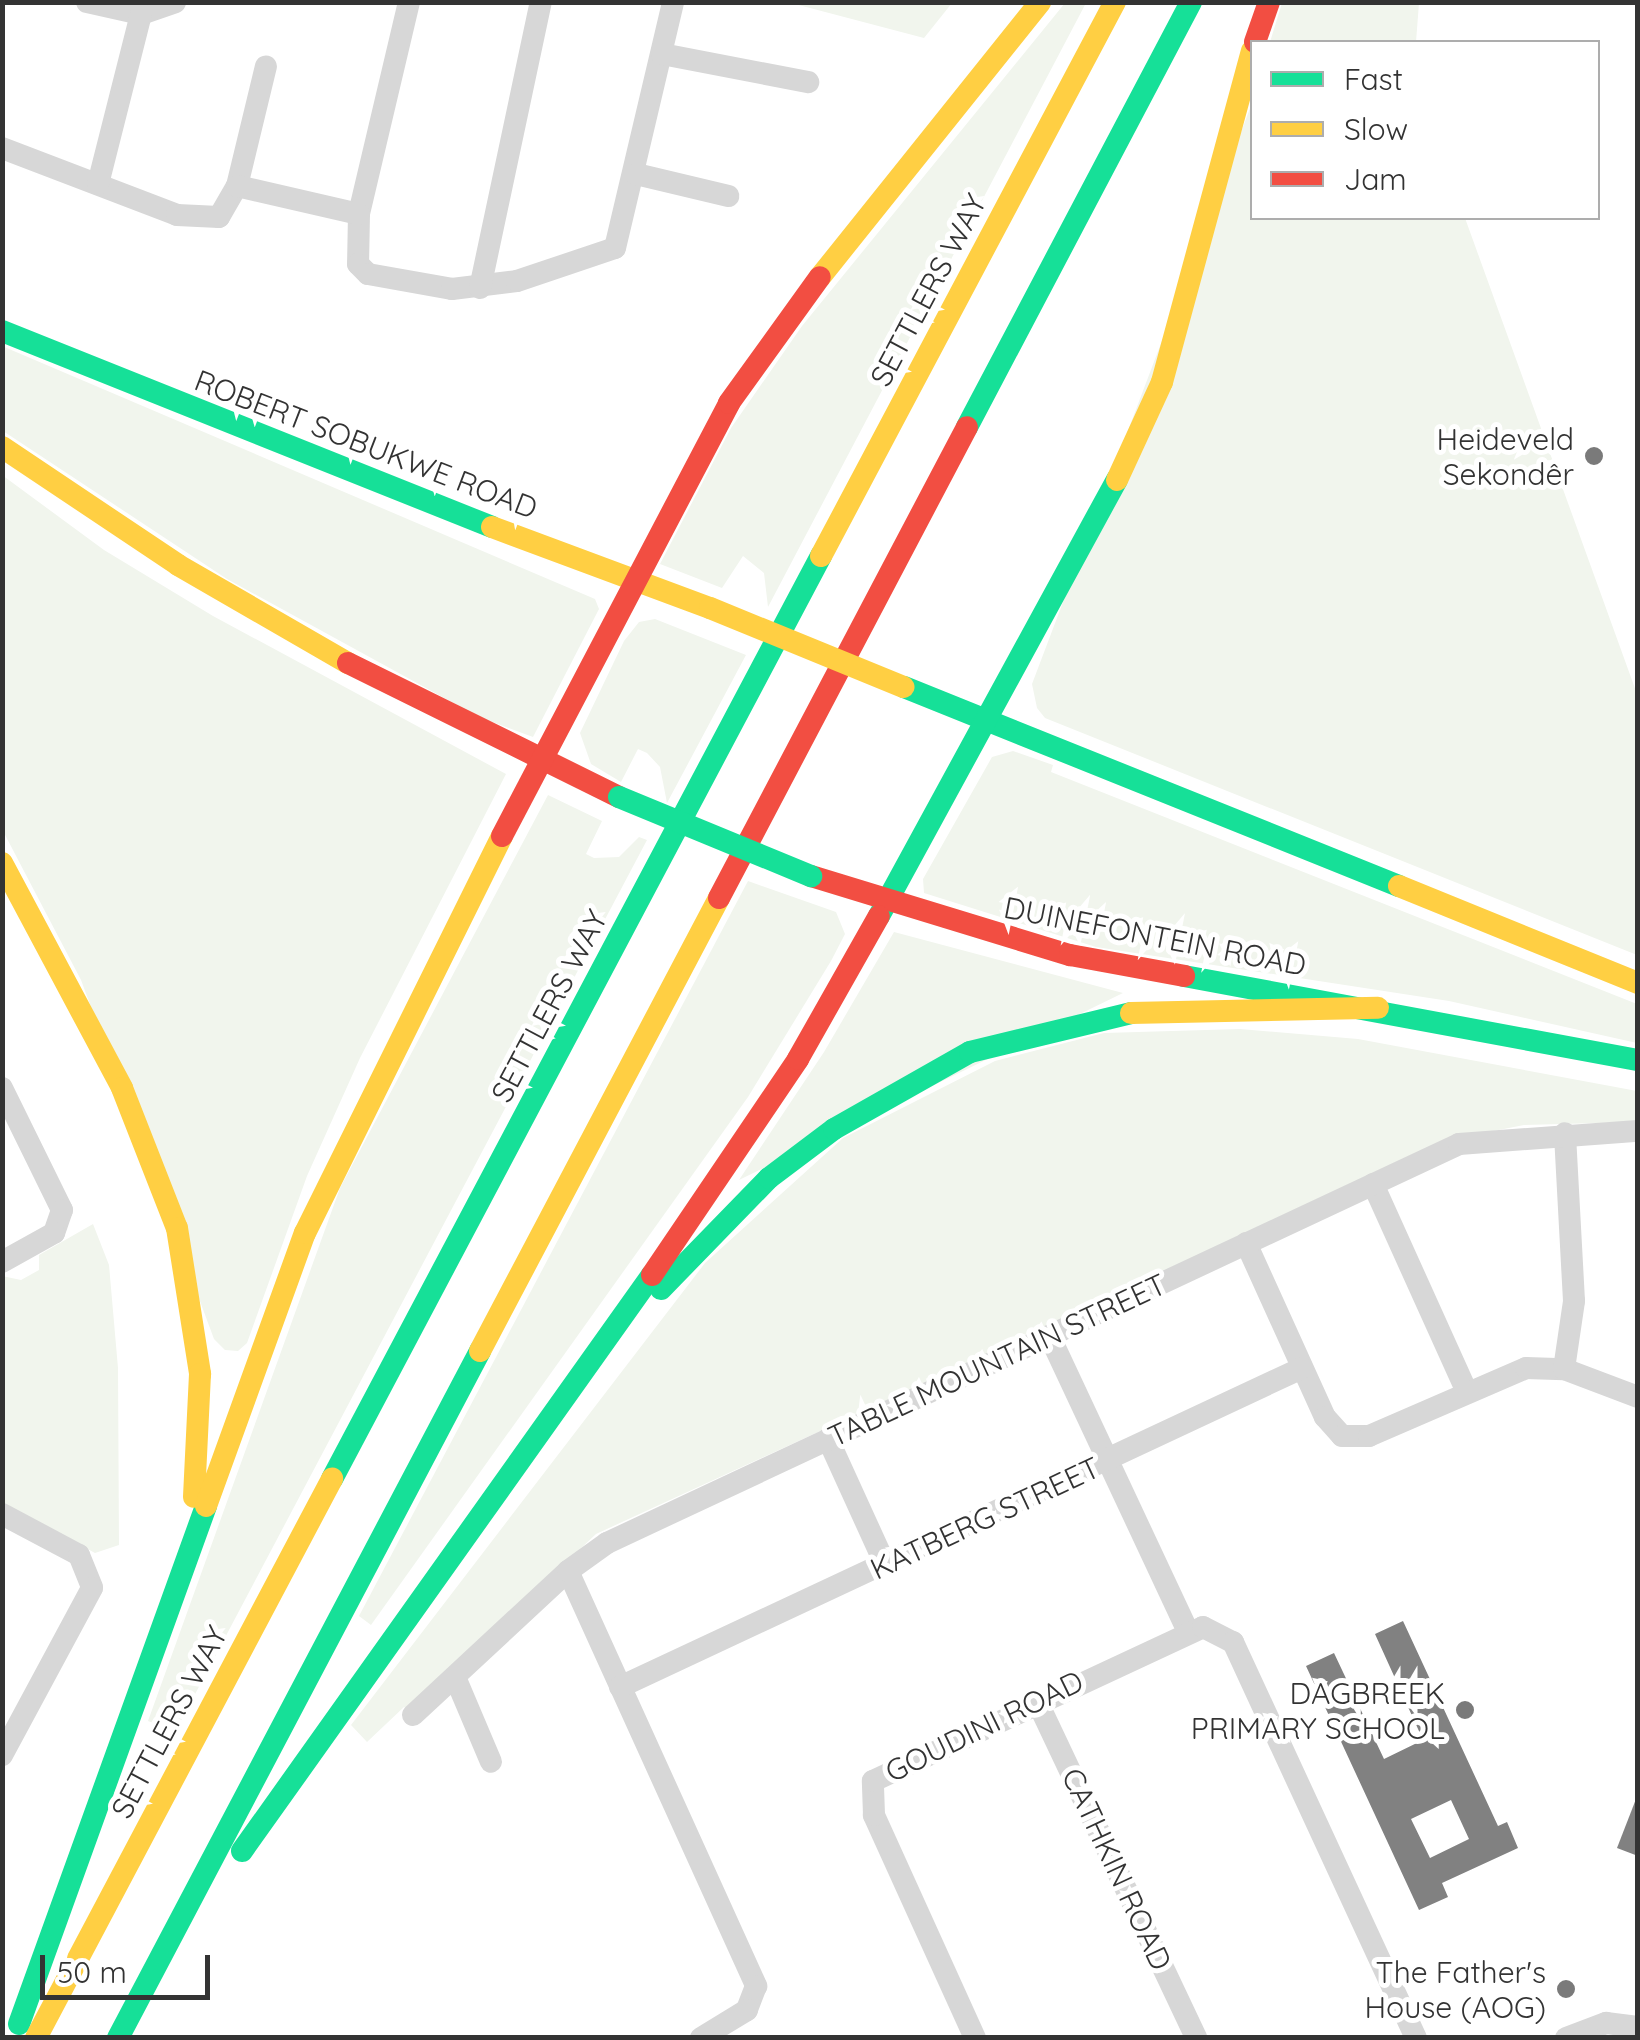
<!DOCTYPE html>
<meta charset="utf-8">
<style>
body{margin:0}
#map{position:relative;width:1640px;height:2040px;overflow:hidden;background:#fff;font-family:Quicksand,sans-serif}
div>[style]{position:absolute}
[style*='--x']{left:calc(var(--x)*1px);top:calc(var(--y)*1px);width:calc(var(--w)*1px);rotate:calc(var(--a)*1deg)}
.green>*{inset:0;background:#f1f5ed}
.building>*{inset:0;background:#818181}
.street>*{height:22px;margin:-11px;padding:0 11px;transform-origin:11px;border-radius:11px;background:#d7d7d7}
.fast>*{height:22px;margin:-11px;padding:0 11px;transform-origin:11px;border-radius:11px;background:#16e098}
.slow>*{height:22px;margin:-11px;padding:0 11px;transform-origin:11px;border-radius:11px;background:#ffcf43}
.jam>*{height:22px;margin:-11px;padding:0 11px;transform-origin:11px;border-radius:11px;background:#f24e42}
.fast-bridge>*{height:22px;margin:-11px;padding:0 11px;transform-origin:11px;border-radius:11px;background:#16e098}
.slow-bridge>*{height:22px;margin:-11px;padding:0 11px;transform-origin:11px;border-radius:11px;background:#ffcf43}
.dots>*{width:28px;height:28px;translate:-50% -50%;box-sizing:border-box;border:5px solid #fff;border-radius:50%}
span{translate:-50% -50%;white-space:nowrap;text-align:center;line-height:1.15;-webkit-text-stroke:10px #fff;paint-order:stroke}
.street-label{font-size:30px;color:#333}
.poi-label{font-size:30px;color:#333}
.right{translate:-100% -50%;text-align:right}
.frame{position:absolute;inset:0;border:5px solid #333;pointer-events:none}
.legend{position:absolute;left:1250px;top:40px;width:350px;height:180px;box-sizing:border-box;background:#fff;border:2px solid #adadad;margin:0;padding:12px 18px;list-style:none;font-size:30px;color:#333}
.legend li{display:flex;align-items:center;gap:20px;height:50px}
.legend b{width:50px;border:2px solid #adadad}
.scale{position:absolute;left:40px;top:1955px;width:170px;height:45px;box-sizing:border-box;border:5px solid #333;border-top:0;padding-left:12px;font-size:30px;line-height:35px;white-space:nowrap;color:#333;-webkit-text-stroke:8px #fff;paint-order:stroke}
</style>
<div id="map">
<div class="green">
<div style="clip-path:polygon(791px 3px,952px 2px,952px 3px,924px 38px)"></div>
<div style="clip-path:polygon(1065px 3px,1086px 3px,768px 607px,764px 573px,743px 556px,722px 588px,660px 564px,731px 428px,802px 326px)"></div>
<div style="clip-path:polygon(1282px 3px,1419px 3px,1416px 42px,1270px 42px)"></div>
<div style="clip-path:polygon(1252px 103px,1252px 218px,1465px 218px,1637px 694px,1637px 955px,1045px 718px,1037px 708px,1032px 684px)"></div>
<div style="clip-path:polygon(2px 346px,595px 599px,599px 609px,533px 737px,479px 717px,227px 579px,3px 431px)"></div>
<div style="clip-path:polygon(2px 475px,104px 550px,213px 616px,506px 774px,360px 1058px,307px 1176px,247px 1343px,238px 1351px,225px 1350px,214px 1339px,81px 980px,3px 831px)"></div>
<div style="clip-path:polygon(655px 619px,746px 655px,667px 803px,660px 767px,647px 753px,638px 749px,621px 782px,591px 764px,580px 733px,624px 641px,639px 622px)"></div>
<div style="clip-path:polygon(1013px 751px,1053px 765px,1051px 772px,1637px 1004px,1637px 1043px,1449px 1001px,1096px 947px,924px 893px,923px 879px,992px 757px)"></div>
<div style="clip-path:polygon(548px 795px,602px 821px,586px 854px,594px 858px,619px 857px,639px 837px,647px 840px,175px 1732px,148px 1721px,340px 1188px)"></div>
<div style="clip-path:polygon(748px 881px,836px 912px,845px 934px,831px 961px,748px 1097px,371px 1625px,359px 1616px)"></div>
<div style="clip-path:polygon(894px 932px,1123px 993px,739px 1180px,824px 1052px)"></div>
<div style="clip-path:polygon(1240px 1029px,1358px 1039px,1637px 1091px,1637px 1122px,1524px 1125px,1458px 1138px,596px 1534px,409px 1711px,404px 1707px,367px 1742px,351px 1725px,705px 1263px,843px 1138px,995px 1061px,1104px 1033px)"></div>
<div style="clip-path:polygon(93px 1224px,109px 1265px,118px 1368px,119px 1545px,95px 1553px,3px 1503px,2px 1276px,21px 1280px,39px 1270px,39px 1255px)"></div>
</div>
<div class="building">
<div style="clip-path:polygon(evenodd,1403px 1621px,1498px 1826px,1507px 1822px,1518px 1848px,1442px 1883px,1448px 1897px,1419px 1910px,1306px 1666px,1334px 1653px,1384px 1759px,1423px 1740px,1375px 1634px,1403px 1621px,1451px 1800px,1469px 1839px,1430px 1858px,1411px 1819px,1451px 1800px)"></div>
<div style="clip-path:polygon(1636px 1799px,1638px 1799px,1638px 1856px,1617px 1848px)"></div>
</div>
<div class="street">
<div style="--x:87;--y:2;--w:55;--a:12.5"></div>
<div style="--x:141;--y:14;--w:36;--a:-19"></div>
<div style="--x:409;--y:2;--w:218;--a:103.3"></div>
<div style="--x:359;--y:214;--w:50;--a:91.1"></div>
<div style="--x:358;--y:264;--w:14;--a:45"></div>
<div style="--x:368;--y:274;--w:85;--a:10.1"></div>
<div style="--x:452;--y:289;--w:65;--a:-7"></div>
<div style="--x:517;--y:281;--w:103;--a:-18.6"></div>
<div style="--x:615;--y:248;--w:253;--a:-76.7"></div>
<div style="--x:662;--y:54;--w:149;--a:10.9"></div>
<div style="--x:2;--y:148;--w:187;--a:20.9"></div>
<div style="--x:177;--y:215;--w:42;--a:2.7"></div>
<div style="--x:219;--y:217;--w:36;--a:-60"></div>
<div style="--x:237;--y:186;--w:123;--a:-76.4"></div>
<div style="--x:636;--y:174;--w:95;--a:13.4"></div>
<div style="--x:98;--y:184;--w:175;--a:-75.8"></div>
<div style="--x:237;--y:186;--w:125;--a:12.9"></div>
<div style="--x:480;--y:288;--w:292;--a:-78"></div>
<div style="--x:2;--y:1088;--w:136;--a:63.8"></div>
<div style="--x:62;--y:1210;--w:24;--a:109"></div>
<div style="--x:54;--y:1233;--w:60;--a:150.9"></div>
<div style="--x:1373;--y:1184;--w:228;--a:65.7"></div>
<div style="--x:1246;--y:1243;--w:191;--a:65.6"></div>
<div style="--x:1325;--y:1417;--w:25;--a:48"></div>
<div style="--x:1342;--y:1436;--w:27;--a:0"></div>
<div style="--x:1369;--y:1436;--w:171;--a:-23.4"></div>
<div style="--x:1526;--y:1368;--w:38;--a:2"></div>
<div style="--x:1564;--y:1369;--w:79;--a:20.7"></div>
<div style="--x:1050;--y:1337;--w:323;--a:64.9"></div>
<div style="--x:1564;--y:1369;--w:69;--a:-81.6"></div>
<div style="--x:1574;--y:1301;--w:168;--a:-93.1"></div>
<div style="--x:828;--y:1439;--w:137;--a:65.5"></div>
<div style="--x:2;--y:1514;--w:87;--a:28"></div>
<div style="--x:79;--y:1555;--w:35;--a:68"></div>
<div style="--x:92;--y:1588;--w:190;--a:118.3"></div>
<div style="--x:568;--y:1571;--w:456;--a:65.6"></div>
<div style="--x:756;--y:1986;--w:26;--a:111"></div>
<div style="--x:747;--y:2010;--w:54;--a:148.7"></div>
<div style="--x:455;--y:1677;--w:92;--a:67"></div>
<div style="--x:620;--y:1687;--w:753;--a:-25.07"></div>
<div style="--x:1037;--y:1701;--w:373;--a:64.7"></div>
<div style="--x:413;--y:1715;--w:212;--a:-42.9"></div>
<div style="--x:568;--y:1571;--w:48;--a:-35.7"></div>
<div style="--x:607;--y:1543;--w:941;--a:-25.09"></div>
<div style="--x:1459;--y:1144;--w:179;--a:-4.2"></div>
<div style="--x:975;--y:2038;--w:245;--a:-114.4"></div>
<div style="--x:874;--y:1815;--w:34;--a:-92"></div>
<div style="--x:873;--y:1781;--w:364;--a:-25"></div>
<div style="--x:1203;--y:1627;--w:34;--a:27"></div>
<div style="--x:1233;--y:1642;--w:436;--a:65.2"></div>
<div style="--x:1566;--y:2038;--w:43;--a:-20.6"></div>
<div style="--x:1606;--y:2023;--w:32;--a:7"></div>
</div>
<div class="fast">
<div style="--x:2;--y:331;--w:528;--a:21.8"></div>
<div style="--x:967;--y:427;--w:480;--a:-62.2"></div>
<div style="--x:904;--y:687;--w:534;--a:21.9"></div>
<div style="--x:879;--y:916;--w:497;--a:-61.4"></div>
<div style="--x:1184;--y:976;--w:462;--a:10.5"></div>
<div style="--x:661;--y:1289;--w:155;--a:-45.8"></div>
<div style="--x:769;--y:1178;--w:81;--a:-37"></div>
<div style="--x:834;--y:1129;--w:156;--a:-29.5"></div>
<div style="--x:970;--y:1052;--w:166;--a:-13.6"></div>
<div style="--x:332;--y:1479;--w:1045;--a:-62.09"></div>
<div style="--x:242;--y:1851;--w:707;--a:-54.56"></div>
<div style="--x:19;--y:2024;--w:551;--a:-70.15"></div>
<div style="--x:118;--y:2038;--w:777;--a:-62.21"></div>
</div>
<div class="slow">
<div style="--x:820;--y:277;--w:352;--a:-51.3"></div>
<div style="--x:2;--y:447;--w:212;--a:33.8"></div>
<div style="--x:178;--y:565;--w:196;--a:30"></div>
<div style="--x:1117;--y:480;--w:108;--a:-65.3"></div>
<div style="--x:1162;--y:382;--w:343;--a:-74.8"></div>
<div style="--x:492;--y:527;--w:233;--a:20.4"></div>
<div style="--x:821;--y:556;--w:627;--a:-62.05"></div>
<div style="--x:2;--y:863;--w:255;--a:61.9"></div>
<div style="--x:122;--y:1088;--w:150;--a:68.6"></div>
<div style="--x:177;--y:1228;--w:148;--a:81"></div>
<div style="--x:200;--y:1374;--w:123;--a:92.8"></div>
<div style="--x:1399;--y:886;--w:258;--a:22.1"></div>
<div style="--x:1131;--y:1013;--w:247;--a:-1.2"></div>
<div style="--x:480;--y:1351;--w:512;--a:-62.18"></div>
<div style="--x:206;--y:1506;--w:290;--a:-70.1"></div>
<div style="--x:305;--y:1233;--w:443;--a:-63.6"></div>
<div style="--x:36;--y:2038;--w:633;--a:-62.1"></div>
</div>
<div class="jam">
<div style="--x:1255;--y:42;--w:42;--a:-70.7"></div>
<div style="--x:348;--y:663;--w:302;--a:26.3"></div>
<div style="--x:502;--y:836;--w:489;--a:-62.3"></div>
<div style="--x:729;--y:403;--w:155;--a:-54.2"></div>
<div style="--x:811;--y:876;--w:271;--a:17"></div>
<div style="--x:1070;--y:955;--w:116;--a:10.4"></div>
<div style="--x:719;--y:898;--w:532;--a:-62.23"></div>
<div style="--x:652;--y:1275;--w:261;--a:-55.9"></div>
<div style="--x:798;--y:1059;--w:164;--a:-60.5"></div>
</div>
<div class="fast-bridge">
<div style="--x:619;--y:797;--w:208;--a:22.4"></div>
</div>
<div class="slow-bridge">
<div style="--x:710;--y:608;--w:209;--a:22.2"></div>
</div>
<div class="dots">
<div style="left:1594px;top:456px;background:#7a7a7a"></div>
<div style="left:1465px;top:1710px;background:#7a7a7a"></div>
<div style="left:1566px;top:1989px;background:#7a7a7a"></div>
</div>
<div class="street-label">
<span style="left:928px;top:290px;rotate:-62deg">SETTLERS WAY</span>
<span style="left:366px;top:444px;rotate:21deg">ROBERT SOBUKWE ROAD</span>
<span style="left:1155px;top:936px;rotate:11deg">DUINEFONTEIN ROAD</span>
<span style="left:549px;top:1006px;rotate:-62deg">SETTLERS WAY</span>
<span style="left:997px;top:1360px;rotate:-25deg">TABLE MOUNTAIN STREET</span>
<span style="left:985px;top:1518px;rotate:-25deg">KATBERG STREET</span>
<span style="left:169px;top:1722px;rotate:-62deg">SETTLERS WAY</span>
<span style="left:984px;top:1726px;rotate:-26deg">GOUDINI ROAD</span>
<span style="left:1117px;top:1869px;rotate:65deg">CATHKIN ROAD</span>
</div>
<div class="poi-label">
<span class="right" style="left:1574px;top:456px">Heideveld<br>Sekondêr</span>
<span class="right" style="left:1445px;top:1710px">DAGBREEK<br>PRIMARY SCHOOL</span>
<span class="right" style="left:1546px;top:1989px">The Father's<br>House (AOG)</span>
</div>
<div class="frame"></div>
<ul class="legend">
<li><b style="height:12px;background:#16e098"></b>Fast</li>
<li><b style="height:12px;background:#ffcf43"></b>Slow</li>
<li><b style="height:12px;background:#f24e42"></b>Jam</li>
</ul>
<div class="scale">50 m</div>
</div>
